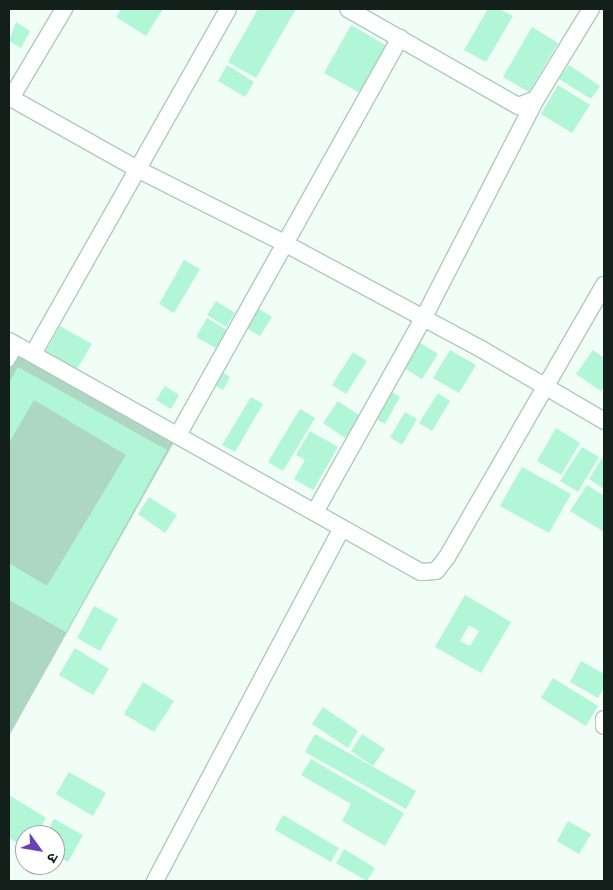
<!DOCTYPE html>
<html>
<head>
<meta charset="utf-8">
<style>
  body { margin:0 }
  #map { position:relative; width:613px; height:890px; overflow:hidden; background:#f1fdf7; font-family:"Zilla Slab","Noto Sans Devanagari",serif }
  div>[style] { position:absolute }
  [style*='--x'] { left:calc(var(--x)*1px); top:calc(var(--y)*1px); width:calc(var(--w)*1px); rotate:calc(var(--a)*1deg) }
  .green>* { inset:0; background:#aed7c3 }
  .building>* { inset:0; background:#b1f6d6 }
  .roads { filter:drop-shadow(1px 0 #acccbd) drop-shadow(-1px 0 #acccbd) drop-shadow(0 1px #acccbd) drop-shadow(0 -1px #acccbd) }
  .service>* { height:9px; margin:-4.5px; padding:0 4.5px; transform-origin:4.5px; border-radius:4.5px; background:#fff }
  .minor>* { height:16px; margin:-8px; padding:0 8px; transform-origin:8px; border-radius:8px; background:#fff }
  span { translate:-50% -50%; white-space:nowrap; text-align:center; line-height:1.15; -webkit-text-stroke:4px #fff; paint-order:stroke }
  .frame { position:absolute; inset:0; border:10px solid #131f1a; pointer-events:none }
  .north { position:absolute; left:15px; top:825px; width:50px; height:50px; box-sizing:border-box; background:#fff; border:1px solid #a1a5a3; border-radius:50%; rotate:122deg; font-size:14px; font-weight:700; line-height:20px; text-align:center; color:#131f1a }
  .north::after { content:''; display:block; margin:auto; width:18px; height:22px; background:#6b3fb6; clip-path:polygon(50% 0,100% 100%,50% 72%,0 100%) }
</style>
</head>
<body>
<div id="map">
  <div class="green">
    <i style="clip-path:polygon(9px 341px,178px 435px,9px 736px)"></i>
  </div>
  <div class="building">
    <i style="clip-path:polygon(121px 9px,163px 9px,146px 36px,116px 17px)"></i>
    <i style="clip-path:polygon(258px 9px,296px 9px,256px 78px,228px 62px)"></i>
    <i style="clip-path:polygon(488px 9px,499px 9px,513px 16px,486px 62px,464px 50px)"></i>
    <i style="clip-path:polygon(16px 22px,30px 31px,21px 48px,9px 41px)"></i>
    <i style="clip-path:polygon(351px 25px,387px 46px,360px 93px,324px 73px)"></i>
    <i style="clip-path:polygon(532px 27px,558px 43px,529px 92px,503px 77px)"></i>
    <i style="clip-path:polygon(227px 65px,254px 82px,245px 97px,218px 81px)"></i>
    <i style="clip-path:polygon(569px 65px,600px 86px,591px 99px,559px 79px)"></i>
    <i style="clip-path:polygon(558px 85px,590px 105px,572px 133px,541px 114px)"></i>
    <i style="clip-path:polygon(184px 260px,200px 269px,174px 313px,159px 304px)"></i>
    <i style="clip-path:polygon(216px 301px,235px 313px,226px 327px,207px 315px)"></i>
    <i style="clip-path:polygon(255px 306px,272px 317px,260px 336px,243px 326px)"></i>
    <i style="clip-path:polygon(207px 318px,227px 330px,216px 348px,196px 337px)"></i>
    <i style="clip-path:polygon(60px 326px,92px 344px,77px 369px,46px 351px)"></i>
    <i style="clip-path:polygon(414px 339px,438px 354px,422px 379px,398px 364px)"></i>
    <i style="clip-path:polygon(450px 350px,476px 365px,459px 393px,433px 378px)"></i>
    <i style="clip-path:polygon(593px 350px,604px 358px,604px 386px,601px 391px,576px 374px)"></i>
    <i style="clip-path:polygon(353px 352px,367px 361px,346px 394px,332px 385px)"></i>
    <i style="clip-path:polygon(18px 367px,167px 450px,66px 632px,9px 600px,9px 563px,47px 586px,126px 455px,34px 400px,9px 443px,9px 383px)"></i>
    <i style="clip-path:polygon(218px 369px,230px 377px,223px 390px,210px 383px)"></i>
    <i style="clip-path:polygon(165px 386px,179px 395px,171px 409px,156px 400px)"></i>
    <i style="clip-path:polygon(387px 389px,400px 397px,385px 424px,371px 416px)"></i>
    <i style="clip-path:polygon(438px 393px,450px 401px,432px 431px,419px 423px)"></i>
    <i style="clip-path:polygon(251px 397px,263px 404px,235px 452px,222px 445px)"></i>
    <i style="clip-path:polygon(338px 401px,360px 416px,345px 438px,323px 423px)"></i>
    <i style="clip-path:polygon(300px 409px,315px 418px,283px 471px,268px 462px)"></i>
    <i style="clip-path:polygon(405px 412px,417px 419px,402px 445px,390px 437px)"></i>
    <i style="clip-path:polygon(556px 428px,580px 443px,561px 475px,537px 461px)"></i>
    <i style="clip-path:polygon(310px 431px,338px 447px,313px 490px,294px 479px,305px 460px,296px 455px)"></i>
    <i style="clip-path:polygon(582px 447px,599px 457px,578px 492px,560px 481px)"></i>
    <i style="clip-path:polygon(604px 455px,604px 489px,589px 479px)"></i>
    <i style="clip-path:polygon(522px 467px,571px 494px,549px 533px,500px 506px)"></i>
    <i style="clip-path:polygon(587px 485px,604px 496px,604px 532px,570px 511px)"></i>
    <i style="clip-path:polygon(149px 497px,177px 515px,165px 533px,138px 514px)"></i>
    <i style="clip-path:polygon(evenodd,465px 595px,511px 622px,481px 673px,435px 647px,465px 595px,469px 625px,479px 631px,470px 646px,460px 641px,469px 625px)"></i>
    <i style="clip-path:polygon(94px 606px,118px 619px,100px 651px,77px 638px)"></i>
    <i style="clip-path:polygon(75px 648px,109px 669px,93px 695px,59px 675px)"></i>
    <i style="clip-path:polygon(581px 661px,604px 674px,604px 688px,598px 698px,570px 682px)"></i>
    <i style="clip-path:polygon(553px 678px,598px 706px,586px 726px,541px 698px)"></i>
    <i style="clip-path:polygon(143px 682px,174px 701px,154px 732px,124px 714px)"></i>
    <i style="clip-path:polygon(323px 707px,358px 731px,348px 748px,312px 724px)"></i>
    <i style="clip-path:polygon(315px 734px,416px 791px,406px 809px,305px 752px)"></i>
    <i style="clip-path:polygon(362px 734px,385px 749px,373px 766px,351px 751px)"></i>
    <i style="clip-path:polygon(311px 759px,404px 813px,385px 846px,342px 821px,351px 804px,301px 775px)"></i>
    <i style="clip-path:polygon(69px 772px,106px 793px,93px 816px,56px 794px)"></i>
    <i style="clip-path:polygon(9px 795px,46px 818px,36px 835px,25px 835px,25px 848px,9px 838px)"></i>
    <i style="clip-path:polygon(283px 815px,339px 848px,331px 862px,275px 830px)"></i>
    <i style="clip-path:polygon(54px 819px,83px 835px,68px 862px,55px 855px,55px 835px,46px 835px)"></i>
    <i style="clip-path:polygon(568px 821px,591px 834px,579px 854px,557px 841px)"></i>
    <i style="clip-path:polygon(344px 849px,375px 868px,367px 881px,336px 863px)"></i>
  </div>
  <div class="roads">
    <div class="service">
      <i style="--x:9;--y:361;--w:17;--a:-59"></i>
    </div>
    <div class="minor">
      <i style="--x:348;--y:9;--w:196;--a:29.7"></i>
      <i style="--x:518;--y:106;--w:19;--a:-21"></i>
      <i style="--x:536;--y:99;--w:105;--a:-58.6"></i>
      <i style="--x:9;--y:97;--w:149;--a:29.3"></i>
      <i style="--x:139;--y:170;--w:165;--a:26.7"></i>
      <i style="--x:286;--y:244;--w:221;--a:28.3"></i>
      <i style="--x:481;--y:349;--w:143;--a:30.3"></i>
      <i style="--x:11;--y:98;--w:104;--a:-59.2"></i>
      <i style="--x:9;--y:341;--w:472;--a:29.3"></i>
      <i style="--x:421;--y:572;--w:15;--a:-4"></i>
      <i style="--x:436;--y:571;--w:18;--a:-52"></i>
      <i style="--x:447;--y:557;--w:314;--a:-60"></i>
      <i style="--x:33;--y:354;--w:396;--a:-60.5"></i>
      <i style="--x:178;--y:435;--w:455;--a:-60.8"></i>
      <i style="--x:315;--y:512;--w:221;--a:-60.8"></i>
      <i style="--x:423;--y:319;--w:247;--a:-62.8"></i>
      <i style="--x:604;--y:719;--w:7;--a:90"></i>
      <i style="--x:155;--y:881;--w:399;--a:-62.1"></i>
    </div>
  </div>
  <div class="frame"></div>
  <div class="north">उ</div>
</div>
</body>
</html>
